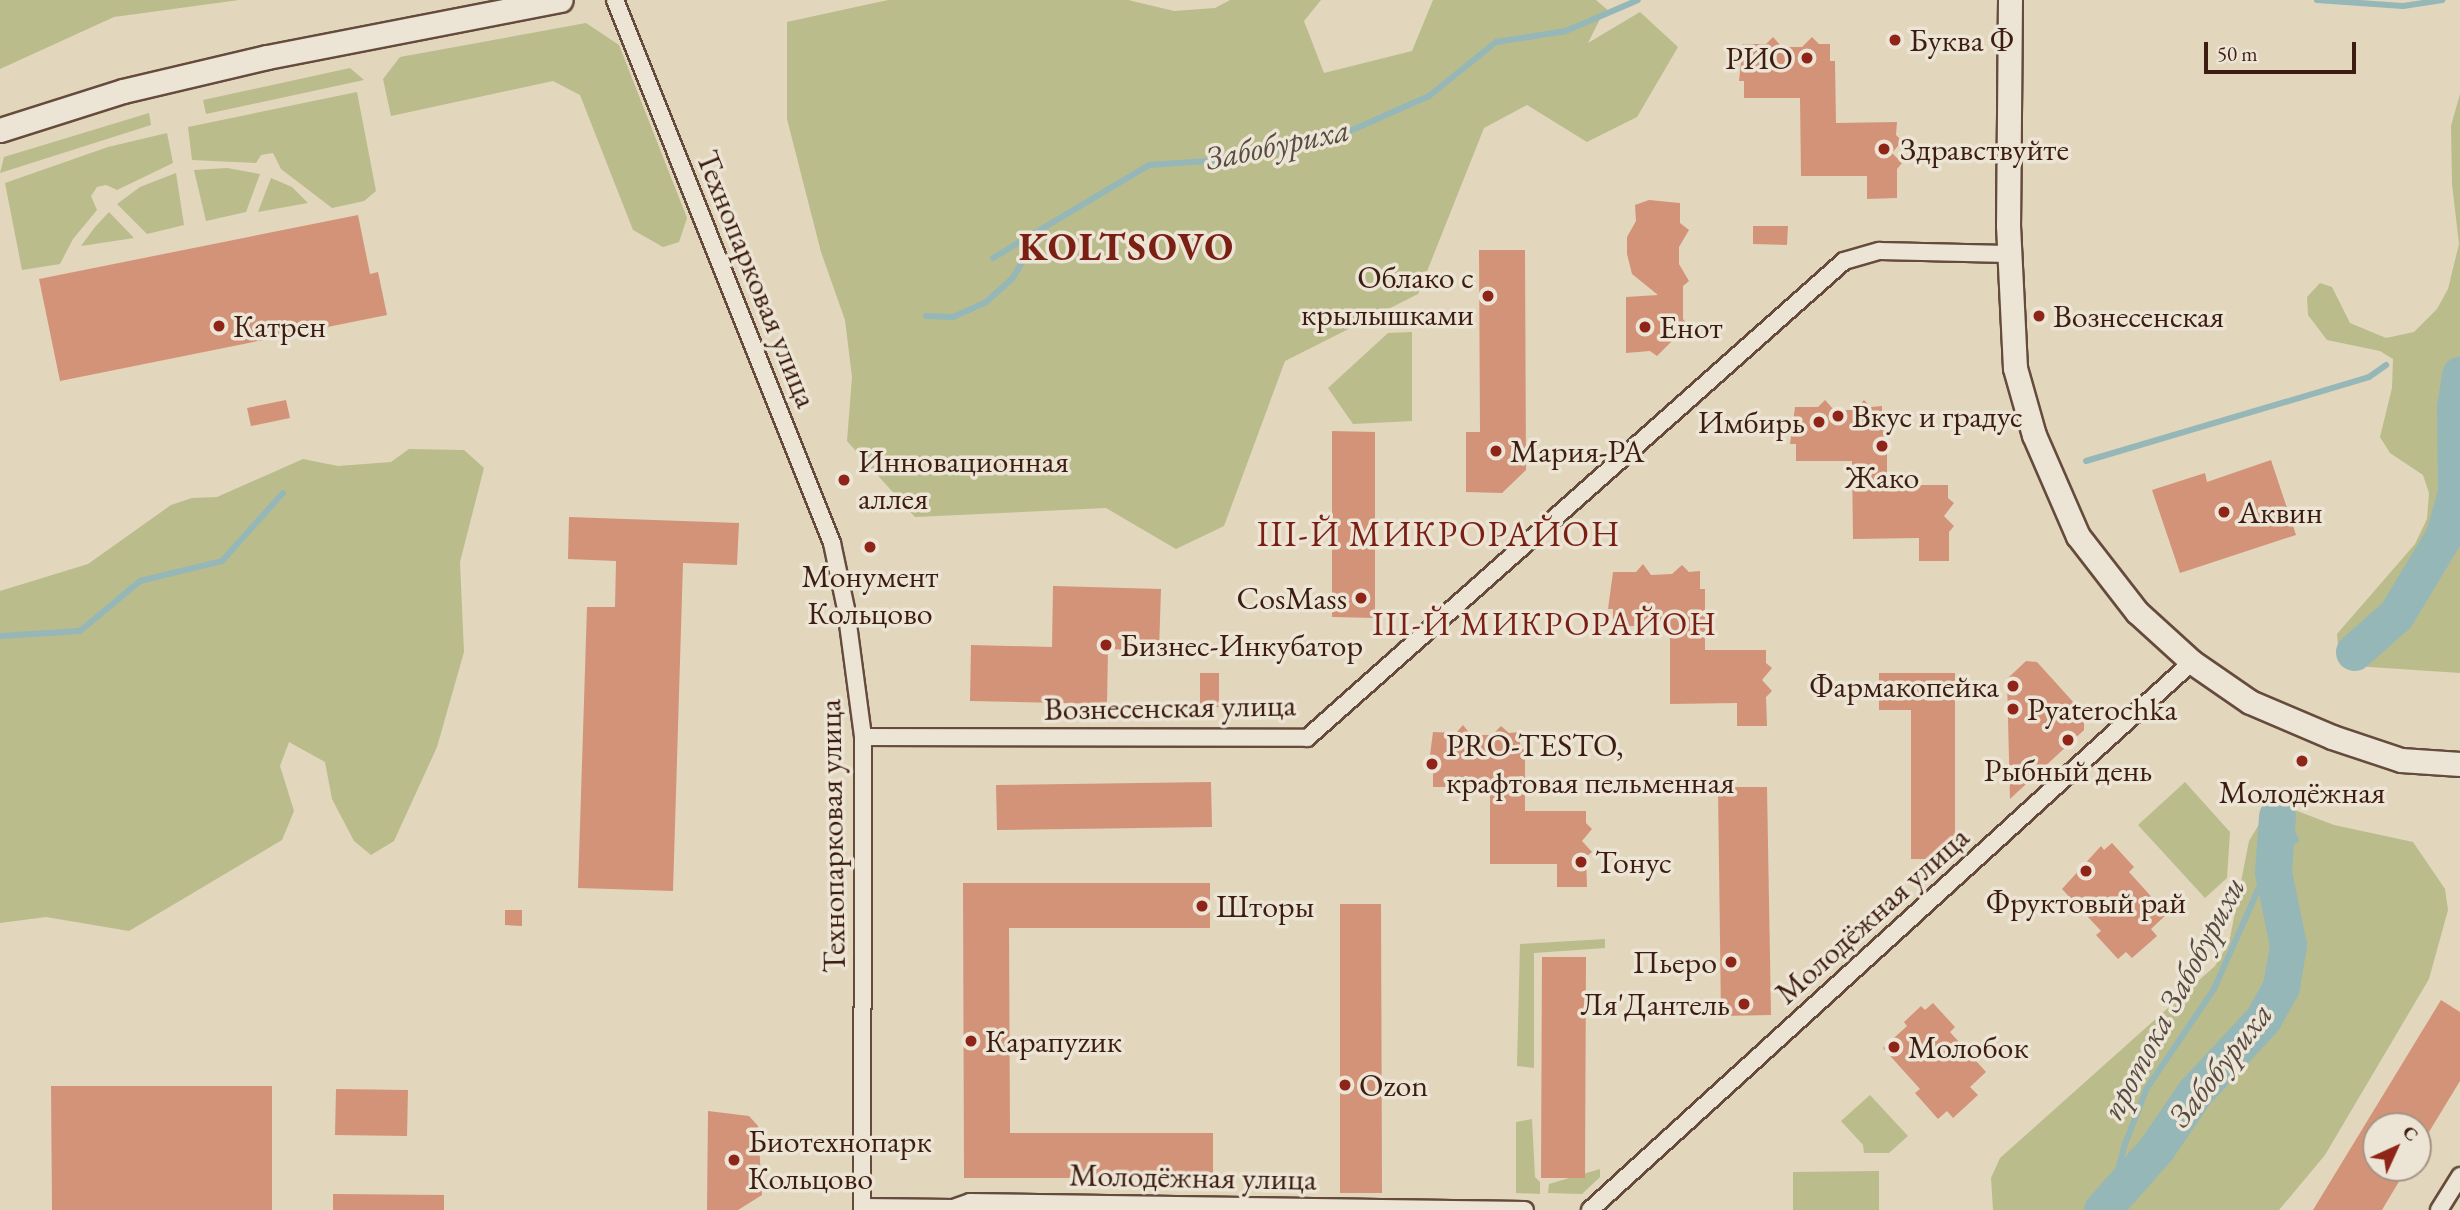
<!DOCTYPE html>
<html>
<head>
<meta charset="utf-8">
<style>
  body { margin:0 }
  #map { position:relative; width:2460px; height:1210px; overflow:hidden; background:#e2d6bd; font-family:"EB Garamond",serif }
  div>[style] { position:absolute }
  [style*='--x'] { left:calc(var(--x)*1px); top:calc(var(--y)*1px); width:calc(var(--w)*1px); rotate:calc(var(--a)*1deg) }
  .green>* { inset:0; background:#babc8c }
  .stream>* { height:6px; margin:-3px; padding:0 3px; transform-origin:3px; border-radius:3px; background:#96b7b8 }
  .river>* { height:37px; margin:-18.5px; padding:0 18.5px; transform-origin:18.5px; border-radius:18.5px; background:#96b7b8 }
  .building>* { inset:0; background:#d39378 }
  .roads { filter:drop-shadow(2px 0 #664b3c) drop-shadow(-2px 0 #664b3c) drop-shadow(0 2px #664b3c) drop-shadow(0 -2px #664b3c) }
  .minor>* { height:16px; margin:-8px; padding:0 8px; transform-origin:8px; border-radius:8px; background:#ece4d4 }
  .secondary>* { height:23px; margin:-11.5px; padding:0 11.5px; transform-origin:11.5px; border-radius:11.5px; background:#ece4d4 }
  .dots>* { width:19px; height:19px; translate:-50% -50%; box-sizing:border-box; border:4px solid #ece4d4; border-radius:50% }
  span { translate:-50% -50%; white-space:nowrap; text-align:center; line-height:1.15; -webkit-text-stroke:7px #ece4d4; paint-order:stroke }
  .poi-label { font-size:32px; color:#3d1d11 }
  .left { translate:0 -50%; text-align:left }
  .right { translate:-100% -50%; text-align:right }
  .street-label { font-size:32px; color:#3d1d11 }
  .water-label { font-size:33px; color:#584b43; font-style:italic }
  .neighbourhood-label { font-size:33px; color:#7a1f14; letter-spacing:2px }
  .quarter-label { font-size:35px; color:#7a1f14; letter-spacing:2px }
  .district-label { font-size:38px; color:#7a1f14; font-weight:700; letter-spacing:2px }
  .north { position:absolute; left:2362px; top:1112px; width:70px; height:70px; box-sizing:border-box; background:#ece4d4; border:2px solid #a69486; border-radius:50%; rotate:45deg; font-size:19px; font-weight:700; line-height:28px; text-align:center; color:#3d1d11 }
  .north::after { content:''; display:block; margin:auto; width:24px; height:32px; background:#8f2418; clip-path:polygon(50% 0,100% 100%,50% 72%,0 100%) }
  .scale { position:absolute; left:2204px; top:42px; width:152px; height:32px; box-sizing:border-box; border:4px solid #3d1d11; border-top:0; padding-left:9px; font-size:21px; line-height:24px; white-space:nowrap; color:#3d1d11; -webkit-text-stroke:5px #ece4d4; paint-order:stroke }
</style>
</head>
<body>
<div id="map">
  <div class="green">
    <i style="clip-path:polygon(0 0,239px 0,114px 17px,0 69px)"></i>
    <i style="clip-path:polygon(888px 0,1128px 0,1174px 11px,1215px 8px,1230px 0,1321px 0,1304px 21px,1324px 73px,1412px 51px,1433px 0,1596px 0,1610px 12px,1601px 17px,1588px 43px,1640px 12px,1678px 47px,1637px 117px,1587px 142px,1527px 105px,1484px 128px,1418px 294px,1285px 361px,1224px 526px,1176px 549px,1106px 508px,915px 517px,847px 441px,852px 377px,845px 320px,821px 252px,787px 119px,787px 22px)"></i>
    <i style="clip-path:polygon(586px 23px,619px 45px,687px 218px,679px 242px,663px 247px,633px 230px,580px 95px,553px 81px,391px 116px,383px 79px,400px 57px)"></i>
    <i style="clip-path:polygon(350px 68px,364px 80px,206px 114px,203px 100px)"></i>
    <i style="clip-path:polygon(357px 92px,376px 191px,364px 201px,332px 208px,281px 169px,273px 153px,261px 155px,256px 163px,192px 160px,188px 127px)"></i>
    <i style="clip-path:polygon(2460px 94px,2460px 673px,2355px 666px,2339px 655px,2337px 634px,2415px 544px,2427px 519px,2429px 493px,2423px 475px,2390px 453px,2380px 437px,2392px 388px,2393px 359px,2380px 351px,2327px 340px,2308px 315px,2307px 297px,2320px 283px,2332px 287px,2350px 323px,2386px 338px,2414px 332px,2437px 309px,2448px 289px,2459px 244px,2452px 184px,2451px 126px)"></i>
    <i style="clip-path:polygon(149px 113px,151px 125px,0 173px,4px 157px)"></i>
    <i style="clip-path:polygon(167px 133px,173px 163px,117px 190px,106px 185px,97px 187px,91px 196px,97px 210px,73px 239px,60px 264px,22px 270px,5px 183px,108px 147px)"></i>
    <i style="clip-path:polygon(227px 168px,260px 174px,246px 212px,206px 221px,194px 170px)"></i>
    <i style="clip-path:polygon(176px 173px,184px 225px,147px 234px,117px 204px,140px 187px)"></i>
    <i style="clip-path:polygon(271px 178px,292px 187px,308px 203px,258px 212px)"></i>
    <i style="clip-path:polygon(109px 212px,134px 238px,81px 246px,95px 227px)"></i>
    <i style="clip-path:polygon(1412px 332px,1412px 421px,1353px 424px,1328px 388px,1388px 333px)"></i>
    <i style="clip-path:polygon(409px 449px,464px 450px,484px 468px,460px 562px,464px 652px,437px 747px,394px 841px,371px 855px,354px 841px,332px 799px,325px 762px,289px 742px,280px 766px,294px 811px,282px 840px,129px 931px,46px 917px,0 923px,0 591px,88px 564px,171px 505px,192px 498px,217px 497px,303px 459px,338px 466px,391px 462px)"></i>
    <i style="clip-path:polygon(2185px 782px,2230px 832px,2227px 878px,2205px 898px,2138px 825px)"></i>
    <i style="clip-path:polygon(2284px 806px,2334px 825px,2413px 842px,2445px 889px,2448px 910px,2429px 979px,2325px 1155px,2279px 1210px,1993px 1210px,1991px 1178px,2000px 1158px,2215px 966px,2229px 943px,2249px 841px,2264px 816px)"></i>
    <i style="clip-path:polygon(1605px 939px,1605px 948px,1534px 953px,1534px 1068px,1517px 1066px,1520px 944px)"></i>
    <i style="clip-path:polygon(1870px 1095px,1908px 1136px,1889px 1153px,1864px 1153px,1863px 1145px,1841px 1121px)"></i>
    <i style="clip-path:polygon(1532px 1119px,1535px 1177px,1540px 1182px,1540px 1194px,1516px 1193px,1516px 1122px)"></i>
    <i style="clip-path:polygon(1600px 1169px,1600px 1177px,1582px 1194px,1548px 1193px,1549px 1184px)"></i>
    <i style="clip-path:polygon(1879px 1171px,1879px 1210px,1793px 1210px,1793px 1172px)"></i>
  </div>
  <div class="stream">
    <i style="--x:2317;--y:0;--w:86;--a:4"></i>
    <i style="--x:2403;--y:6;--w:40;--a:-8.5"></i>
    <i style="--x:993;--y:258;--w:182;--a:-30.8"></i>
    <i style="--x:1149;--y:165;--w:87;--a:-3.9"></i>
    <i style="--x:1236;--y:159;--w:98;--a:-11.8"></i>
    <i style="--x:1332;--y:139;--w:106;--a:-23.9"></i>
    <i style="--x:1429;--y:96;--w:86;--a:-38.9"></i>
    <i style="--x:1496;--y:42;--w:71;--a:-8.9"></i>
    <i style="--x:1566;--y:31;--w:78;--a:-23.3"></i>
    <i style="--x:926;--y:316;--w:27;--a:2"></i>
    <i style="--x:953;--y:317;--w:35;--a:-24"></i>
    <i style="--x:985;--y:303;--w:36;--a:-42"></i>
    <i style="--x:1012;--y:279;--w:54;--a:-58.7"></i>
    <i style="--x:2086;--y:461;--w:295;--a:-16.5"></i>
    <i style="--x:2369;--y:377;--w:21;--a:-35"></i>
    <i style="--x:0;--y:636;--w:80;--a:-3.6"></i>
    <i style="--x:80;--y:631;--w:78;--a:-39.8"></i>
    <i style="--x:140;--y:581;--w:84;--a:-13.7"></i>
    <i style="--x:222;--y:561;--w:91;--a:-48.1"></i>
    <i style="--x:2276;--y:824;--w:13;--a:13"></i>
    <i style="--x:2289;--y:827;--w:15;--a:62"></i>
    <i style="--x:2109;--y:1204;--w:62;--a:-75.1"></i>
    <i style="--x:2125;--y:1144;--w:60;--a:-68.6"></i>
    <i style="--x:2147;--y:1088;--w:120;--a:-55.9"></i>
    <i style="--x:2214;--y:989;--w:145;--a:-66.1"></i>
    <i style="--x:2122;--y:1210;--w:33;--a:-78"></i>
  </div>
  <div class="river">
    <i style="--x:2354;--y:652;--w:56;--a:-41.4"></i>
    <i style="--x:2396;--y:615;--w:93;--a:-59"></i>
    <i style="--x:2444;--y:535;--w:45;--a:-74.4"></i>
    <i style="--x:2456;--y:492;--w:85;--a:-90.7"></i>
    <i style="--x:2455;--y:407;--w:33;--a:-81"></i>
    <i style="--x:2102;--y:1210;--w:81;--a:-48.5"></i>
    <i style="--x:2156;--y:1149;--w:69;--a:-55.6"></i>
    <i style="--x:2195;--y:1092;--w:100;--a:-47"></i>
    <i style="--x:2263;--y:1019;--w:38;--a:-61"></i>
    <i style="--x:2281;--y:986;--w:42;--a:-80.3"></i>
    <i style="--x:2288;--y:945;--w:75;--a:-101.6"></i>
    <i style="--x:2273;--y:872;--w:56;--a:-85.9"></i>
  </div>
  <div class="building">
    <i style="clip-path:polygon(1773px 37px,1782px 47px,1802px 47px,1812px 37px,1819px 44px,1830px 44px,1830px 61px,1835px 61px,1836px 123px,1897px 122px,1896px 135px,1902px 141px,1892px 153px,1902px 163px,1897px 169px,1897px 198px,1867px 199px,1867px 176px,1801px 176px,1800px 98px,1744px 98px,1744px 81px,1739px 81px,1743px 44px,1766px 44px)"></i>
    <i style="clip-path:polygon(1649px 200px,1680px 203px,1680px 223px,1689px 230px,1679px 247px,1679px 264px,1689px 281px,1683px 286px,1683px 319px,1688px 325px,1657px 356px,1650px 351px,1626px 353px,1626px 297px,1658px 295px,1632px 274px,1627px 254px,1627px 237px,1636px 221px,1635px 205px)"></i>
    <i style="clip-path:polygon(358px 215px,370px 274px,378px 272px,387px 315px,60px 381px,39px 279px)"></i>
    <i style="clip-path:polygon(1753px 226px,1788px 226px,1787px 245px,1753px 244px)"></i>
    <i style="clip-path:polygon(1479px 250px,1525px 250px,1526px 470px,1502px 493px,1466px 492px,1466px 432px,1480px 432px)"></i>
    <i style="clip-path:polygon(286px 400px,290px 418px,251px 426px,247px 408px)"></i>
    <i style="clip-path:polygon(1825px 400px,1834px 410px,1854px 410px,1864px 400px,1871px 407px,1882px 406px,1882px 423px,1887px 424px,1887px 485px,1948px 485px,1948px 498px,1954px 503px,1944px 516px,1954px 526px,1949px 532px,1949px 561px,1919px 561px,1919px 538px,1853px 539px,1852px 461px,1796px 461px,1796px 444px,1790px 444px,1795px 407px,1818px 407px)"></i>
    <i style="clip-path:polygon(1332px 431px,1375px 432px,1375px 618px,1332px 617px)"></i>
    <i style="clip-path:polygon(2271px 460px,2296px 535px,2180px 573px,2152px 490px,2205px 473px,2207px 482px)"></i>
    <i style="clip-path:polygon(569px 517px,739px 523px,737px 565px,683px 563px,673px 891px,578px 888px,587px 607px,615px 607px,616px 561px,568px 559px)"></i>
    <i style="clip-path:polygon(1643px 564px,1651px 575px,1672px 574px,1682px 565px,1689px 572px,1700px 571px,1700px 589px,1705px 589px,1705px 650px,1766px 650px,1766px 663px,1772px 668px,1762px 680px,1772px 691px,1766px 697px,1767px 726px,1737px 726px,1737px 703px,1670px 704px,1670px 626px,1613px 626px,1613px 609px,1608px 609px,1613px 572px,1636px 572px)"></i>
    <i style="clip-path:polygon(1053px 586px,1161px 589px,1159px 651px,1108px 649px,1107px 704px,970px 701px,971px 645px,1052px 647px)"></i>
    <i style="clip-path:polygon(2026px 661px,2037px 662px,2084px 714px,2084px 730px,2010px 799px,2007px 679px)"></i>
    <i style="clip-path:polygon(1200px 673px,1219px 673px,1219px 707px,1200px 707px)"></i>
    <i style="clip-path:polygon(1879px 673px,1955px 673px,1955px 859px,1911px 859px,1911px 710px,1879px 710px)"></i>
    <i style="clip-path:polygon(1463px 725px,1471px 735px,1492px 735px,1501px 726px,1509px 733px,1520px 732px,1520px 749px,1525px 749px,1525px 811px,1586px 811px,1586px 823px,1592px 829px,1582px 841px,1592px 852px,1586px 857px,1587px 887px,1557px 887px,1557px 864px,1490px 864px,1490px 787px,1433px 787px,1433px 770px,1428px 770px,1433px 732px,1456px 733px)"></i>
    <i style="clip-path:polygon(1211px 782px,1212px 827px,997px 830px,996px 785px)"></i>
    <i style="clip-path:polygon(1718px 787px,1767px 787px,1771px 1015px,1721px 1016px)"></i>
    <i style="clip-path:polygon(2112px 843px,2134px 867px,2129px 872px,2167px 914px,2151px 929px,2157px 936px,2132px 958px,2126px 952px,2118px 959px,2096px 935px,2101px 931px,2062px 889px,2101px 846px,2104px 850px)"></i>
    <i style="clip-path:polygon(963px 883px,1210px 883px,1210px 928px,1009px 928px,1010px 1133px,1213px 1133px,1213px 1178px,964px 1178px)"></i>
    <i style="clip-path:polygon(1340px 904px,1381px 904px,1382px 1193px,1340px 1193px)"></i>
    <i style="clip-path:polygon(505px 910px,522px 910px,522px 926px,505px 925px)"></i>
    <i style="clip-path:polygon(1542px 957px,1586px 957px,1585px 1178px,1541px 1178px)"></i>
    <i style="clip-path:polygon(2441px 1000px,2460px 1012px,2460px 1081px,2418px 1150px,2418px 1126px,2376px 1126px,2376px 1168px,2407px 1168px,2382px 1210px,2313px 1210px)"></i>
    <i style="clip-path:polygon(1933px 1003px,1955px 1027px,1950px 1032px,1986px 1072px,1970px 1087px,1978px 1095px,1953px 1118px,1947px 1111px,1938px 1119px,1915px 1093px,1920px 1089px,1883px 1048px,1907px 1026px,1904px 1022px,1921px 1006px,1925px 1010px)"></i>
    <i style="clip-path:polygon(51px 1086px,272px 1086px,272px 1210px,52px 1210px)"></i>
    <i style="clip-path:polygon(336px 1089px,408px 1090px,407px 1136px,335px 1135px)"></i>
    <i style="clip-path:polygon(708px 1111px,749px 1116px,758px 1126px,762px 1195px,738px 1210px,707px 1210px)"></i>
    <i style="clip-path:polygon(333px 1194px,444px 1195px,444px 1210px,333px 1210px)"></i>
  </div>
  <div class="roads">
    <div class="minor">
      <i style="--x:615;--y:0;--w:585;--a:68.22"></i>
      <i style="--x:832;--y:543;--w:67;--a:78"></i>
      <i style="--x:846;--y:609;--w:129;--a:82.4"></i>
      <i style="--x:863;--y:737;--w:473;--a:90.1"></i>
      <i style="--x:863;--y:737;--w:444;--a:0.1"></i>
      <i style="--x:1307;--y:738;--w:718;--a:-41.61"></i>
      <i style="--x:1844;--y:261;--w:37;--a:-16"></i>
      <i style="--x:1880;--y:251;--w:128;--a:1.3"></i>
      <i style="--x:862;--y:1207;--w:91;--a:0.6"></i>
      <i style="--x:953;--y:1208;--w:18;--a:-19"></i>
      <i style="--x:970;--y:1202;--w:555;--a:0.83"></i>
      <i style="--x:1590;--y:1210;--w:814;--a:-42.31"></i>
      <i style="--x:2439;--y:1210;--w:40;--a:-58"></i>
    </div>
    <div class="secondary">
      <i style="--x:2010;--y:0;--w:225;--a:90.5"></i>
      <i style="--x:2008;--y:225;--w:143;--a:87.2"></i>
      <i style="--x:2015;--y:368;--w:70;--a:74.2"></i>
      <i style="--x:2034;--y:435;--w:110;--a:66.5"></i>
      <i style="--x:2078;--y:536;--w:96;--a:52.2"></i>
      <i style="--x:2137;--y:612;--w:74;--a:42.3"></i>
      <i style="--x:2192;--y:662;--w:70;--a:34.6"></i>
      <i style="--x:2250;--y:702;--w:89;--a:23.1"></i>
      <i style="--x:2332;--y:737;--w:73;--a:18.4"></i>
      <i style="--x:2401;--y:760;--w:59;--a:3.9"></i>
      <i style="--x:0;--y:130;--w:129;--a:-17.6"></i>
      <i style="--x:123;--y:91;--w:148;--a:-13.3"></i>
      <i style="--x:267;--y:57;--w:299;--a:-11"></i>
    </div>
  </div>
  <div class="dots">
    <i style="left:1895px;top:40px;background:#8f2418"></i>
    <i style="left:1807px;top:58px;background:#8f2418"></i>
    <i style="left:1884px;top:149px;background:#8f2418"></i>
    <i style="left:1488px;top:296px;background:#8f2418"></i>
    <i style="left:2039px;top:316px;background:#8f2418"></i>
    <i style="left:219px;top:326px;background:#8f2418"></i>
    <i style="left:1645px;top:327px;background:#8f2418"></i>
    <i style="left:1838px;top:416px;background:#8f2418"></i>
    <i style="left:1819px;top:422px;background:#8f2418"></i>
    <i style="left:1882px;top:446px;background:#8f2418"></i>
    <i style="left:1496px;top:451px;background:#8f2418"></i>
    <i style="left:844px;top:480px;background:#8f2418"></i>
    <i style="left:2224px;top:512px;background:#8f2418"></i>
    <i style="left:870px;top:547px;background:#8f2418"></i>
    <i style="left:1361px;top:598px;background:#8f2418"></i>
    <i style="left:1106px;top:645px;background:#8f2418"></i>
    <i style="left:2013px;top:686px;background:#8f2418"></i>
    <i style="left:2013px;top:709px;background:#8f2418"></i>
    <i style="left:2068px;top:740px;background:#8f2418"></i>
    <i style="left:2302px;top:761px;background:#8f2418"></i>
    <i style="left:1432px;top:764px;background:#8f2418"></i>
    <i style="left:1581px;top:862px;background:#8f2418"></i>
    <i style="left:2086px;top:871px;background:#8f2418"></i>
    <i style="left:1202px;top:906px;background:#8f2418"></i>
    <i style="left:1731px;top:962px;background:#8f2418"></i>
    <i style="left:1744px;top:1004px;background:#8f2418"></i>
    <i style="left:971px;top:1041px;background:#8f2418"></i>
    <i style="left:1894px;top:1047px;background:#8f2418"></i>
    <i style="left:1345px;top:1085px;background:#8f2418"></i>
    <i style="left:734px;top:1160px;background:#8f2418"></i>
  </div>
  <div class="poi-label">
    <span class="left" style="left:1909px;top:40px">Буква Ф</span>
    <span class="right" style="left:1793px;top:58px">РИО</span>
    <span class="left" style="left:1900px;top:149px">Здравствуйте</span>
    <span class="right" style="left:1474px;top:296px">Облако с<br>крылышками</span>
    <span class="left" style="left:2053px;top:316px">Вознесенская</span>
    <span class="left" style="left:233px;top:326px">Катрен</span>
    <span class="left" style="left:1659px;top:327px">Енот</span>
    <span class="left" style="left:1852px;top:416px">Вкус и градус</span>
    <span class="right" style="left:1805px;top:422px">Имбирь</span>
    <span class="left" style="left:1510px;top:451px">Мария-РА</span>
    <span class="left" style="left:858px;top:480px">Инновационная<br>аллея</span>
    <span style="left:1882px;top:477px">Жако</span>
    <span class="left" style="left:2238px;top:512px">Аквин</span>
    <span style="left:870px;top:595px">Монумент<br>Кольцово</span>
    <span class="right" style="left:1347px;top:598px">CosMass</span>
    <span class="left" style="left:1120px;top:645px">Бизнес-Инкубатор</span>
    <span class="right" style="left:1999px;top:686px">Фармакопейка</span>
    <span class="left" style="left:2027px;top:709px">Pyaterochka</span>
    <span class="left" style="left:1446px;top:764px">PRO-TESTO,<br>крафтовая пельменная</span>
    <span style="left:2068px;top:770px">Рыбный день</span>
    <span style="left:2302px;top:792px">Молодёжная</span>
    <span class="left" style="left:1595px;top:862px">Тонус</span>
    <span style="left:2086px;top:902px">Фруктовый рай</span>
    <span class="left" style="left:1216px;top:906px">Шторы</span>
    <span class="right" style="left:1717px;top:962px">Пьеро</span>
    <span class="right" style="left:1730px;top:1004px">Ля'Дантель</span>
    <span class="left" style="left:985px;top:1041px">Карапуzик</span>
    <span class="left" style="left:1908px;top:1047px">Молобок</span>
    <span class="left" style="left:1359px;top:1085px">Ozon</span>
    <span class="left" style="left:748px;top:1160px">Биотехнопарк<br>Кольцово</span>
  </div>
  <div class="street-label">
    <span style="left:757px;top:279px;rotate:68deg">Технопарковая улица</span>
    <span style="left:1170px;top:707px;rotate:-1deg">Вознесенская улица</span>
    <span style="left:832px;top:836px;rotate:-91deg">Технопарковая улица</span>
    <span style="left:1872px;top:915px;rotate:-42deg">Молодёжная улица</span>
    <span style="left:1193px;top:1177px;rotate:1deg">Молодёжная улица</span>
  </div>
  <div class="water-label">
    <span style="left:1277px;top:144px;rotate:-12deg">Забобуриха</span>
    <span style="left:2173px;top:998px;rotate:-62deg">протока Забобурихи</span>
    <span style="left:2220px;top:1065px;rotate:-52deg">Забобуриха</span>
  </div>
  <div class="neighbourhood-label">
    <span style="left:1545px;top:624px">III-Й МИКРОРАЙОН</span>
  </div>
  <div class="quarter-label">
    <span style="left:1439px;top:534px">III-Й МИКРОРАЙОН</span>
  </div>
  <div class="district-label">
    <span style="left:1127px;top:247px">KOLTSOVO</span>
  </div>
  <div class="north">С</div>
  <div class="scale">50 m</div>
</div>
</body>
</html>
